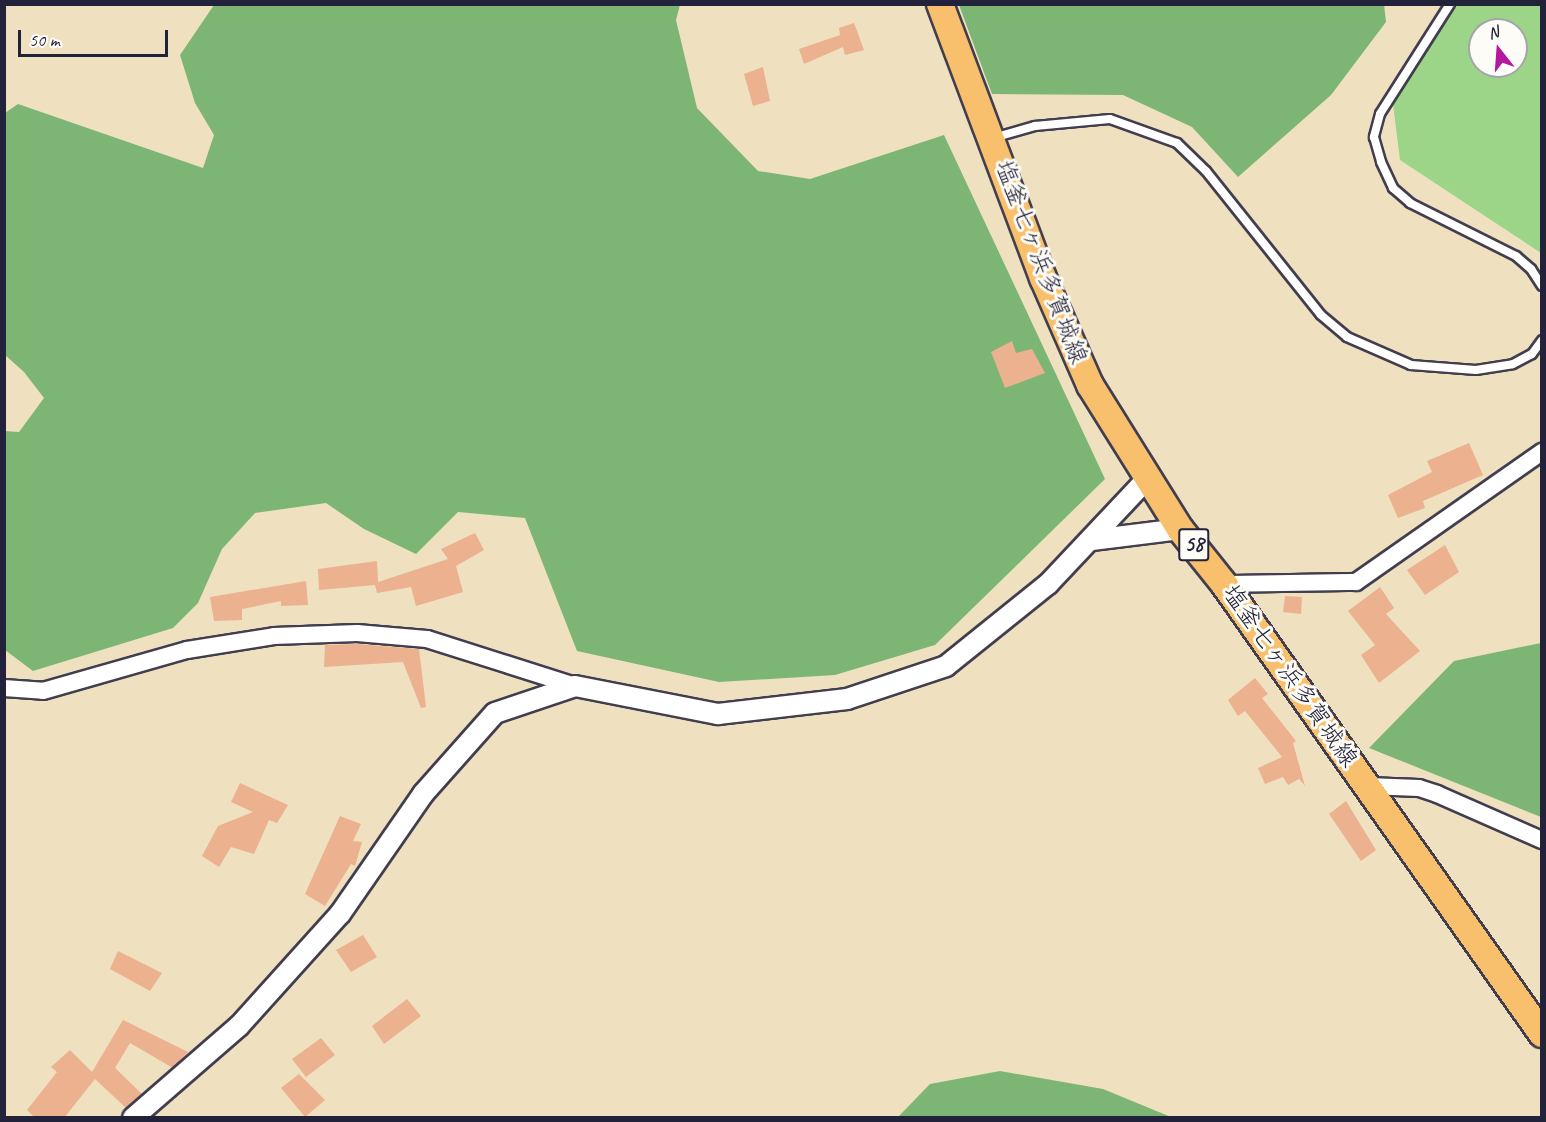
<!DOCTYPE html>
<html>
<head>
<meta charset="utf-8">
<style>
  body { margin:0 }
  #map { position:relative; width:1546px; height:1122px; overflow:hidden; background:#efe0c0; font-family:Caveat,"Klee One",sans-serif }
  div>[style] { position:absolute }
  [style*='--x'] { left:calc(var(--x)*1px); top:calc(var(--y)*1px); width:calc(var(--w)*1px); rotate:calc(var(--a)*1deg) }
  .green>* { inset:0; background:#9cd588 }
  .forest>* { inset:0; background:#7db674 }
  .building>* { inset:0; background:#ecb18f }
  .roads { filter:drop-shadow(2px 0 #413e4f) drop-shadow(-2px 0 #413e4f) drop-shadow(0 2px #413e4f) drop-shadow(0 -2px #413e4f) }
  .service>* { height:8px; margin:-4px; padding:0 4px; transform-origin:4px; border-radius:4px; background:#fff }
  .minor>* { height:16px; margin:-8px; padding:0 8px; transform-origin:8px; border-radius:8px; background:#fff }
  .tertiary>* { height:20px; margin:-10px; padding:0 10px; transform-origin:10px; border-radius:10px; background:#fff }
  .primary>* { height:26px; margin:-13px; padding:0 13px; transform-origin:13px; border-radius:13px; background:#f8bf6c }
  span { translate:-50% -50%; white-space:nowrap; text-align:center; line-height:1.15; -webkit-text-stroke:6px #fdfcf7; paint-order:stroke }
  .shield-label span { padding:2px 4px; background:#fdfcf7; border:2px solid; border-radius:4px; -webkit-text-stroke-width:0 }
  .shield-label { font-size:22px; color:#22223b; font-weight:700 }
  .street-label { font-size:24px; color:#22223b }
  .frame { position:absolute; inset:0; border:6px solid #22223b; pointer-events:none }
  .north { position:absolute; left:1468px; top:18px; width:60px; height:60px; box-sizing:border-box; background:#fdfcf7; border:2px solid #a5a5ac; border-radius:50%; rotate:343deg; font-size:16px; font-weight:700; line-height:24px; text-align:center; color:#22223b }
  .north::after { content:''; display:block; margin:auto; width:21px; height:27px; background:#b5179e; clip-path:polygon(50% 0,100% 100%,50% 72%,0 100%) }
  .scale { position:absolute; left:18px; top:30px; width:150px; height:27px; box-sizing:border-box; border:3px solid #22223b; border-top:0; padding-left:8px; font-size:18px; line-height:21px; white-space:nowrap; color:#22223b; -webkit-text-stroke:4px #fdfcf7; paint-order:stroke }
</style>
</head>
<body>
<div id="map">
  <div class="green">
    <i style="clip-path:polygon(evenodd,1457px 5px,1541px 5px,1541px 253px,1400px 160px,1393px 104px,1457px 5px,1480px 30px,1516px 30px,1516px 66px,1480px 66px,1480px 30px)"></i>
  </div>
  <div class="forest">
    <i style="clip-path:polygon(1384px 4px,1386px 22px,1331px 95px,1238px 177px,1192px 127px,1123px 95px,992px 94px,959px 5px)"></i>
    <i style="clip-path:polygon(214px 5px,680px 5px,676px 20px,697px 108px,758px 171px,810px 179px,944px 135px,1105px 479px,935px 645px,835px 675px,719px 682px,577px 651px,525px 518px,458px 512px,416px 554px,364px 529px,326px 503px,255px 513px,222px 549px,198px 603px,173px 628px,33px 671px,5px 650px,4px 431px,19px 432px,44px 398px,24px 372px,5px 355px,5px 113px,18px 104px,203px 168px,214px 135px,195px 103px,180px 55px)"></i>
    <i style="clip-path:polygon(1541px 643px,1541px 817px,1369px 748px,1454px 661px)"></i>
    <i style="clip-path:polygon(1000px 1071px,1103px 1089px,1171px 1117px,898px 1117px,930px 1084px)"></i>
  </div>
  <div class="building">
    <i style="clip-path:polygon(854px 23px,864px 50px,845px 55px,843px 47px,804px 64px,799px 49px,840px 35px,839px 28px)"></i>
    <i style="clip-path:polygon(763px 67px,770px 101px,753px 106px,744px 74px)"></i>
    <i style="clip-path:polygon(1012px 341px,1016px 353px,1032px 349px,1045px 373px,1005px 388px,991px 352px)"></i>
    <i style="clip-path:polygon(1469px 443px,1483px 475px,1423px 501px,1425px 508px,1398px 518px,1388px 495px,1432px 472px,1427px 461px)"></i>
    <i style="clip-path:polygon(475px 533px,484px 550px,456px 566px,463px 592px,416px 606px,411px 587px,377px 593px,375px 585px,319px 590px,318px 569px,377px 561px,378px 582px,448px 559px,441px 549px)"></i>
    <i style="clip-path:polygon(1445px 545px,1459px 572px,1425px 595px,1407px 570px)"></i>
    <i style="clip-path:polygon(306px 581px,308px 605px,281px 606px,281px 601px,242px 609px,242px 620px,214px 621px,210px 597px)"></i>
    <i style="clip-path:polygon(1380px 587px,1394px 608px,1386px 614px,1420px 651px,1379px 683px,1361px 655px,1375px 645px,1348px 611px)"></i>
    <i style="clip-path:polygon(1285px 596px,1302px 597px,1301px 614px,1283px 612px)"></i>
    <i style="clip-path:polygon(357px 644px,419px 649px,426px 707px,421px 708px,403px 662px,324px 667px,325px 645px)"></i>
    <i style="clip-path:polygon(1255px 678px,1268px 694px,1262px 698px,1296px 741px,1293px 743px,1305px 786px,1299px 779px,1288px 785px,1283px 777px,1265px 784px,1258px 768px,1282px 757px,1245px 711px,1238px 716px,1228px 700px)"></i>
    <i style="clip-path:polygon(240px 783px,288px 805px,277px 823px,269px 820px,254px 854px,231px 847px,219px 867px,202px 856px,218px 826px,253px 812px,231px 802px)"></i>
    <i style="clip-path:polygon(1346px 801px,1376px 850px,1361px 861px,1329px 814px)"></i>
    <i style="clip-path:polygon(340px 816px,361px 824px,353px 841px,362px 842px,355px 866px,351px 864px,325px 906px,305px 894px)"></i>
    <i style="clip-path:polygon(363px 935px,377px 957px,351px 972px,336px 950px)"></i>
    <i style="clip-path:polygon(118px 951px,162px 973px,150px 991px,110px 969px)"></i>
    <i style="clip-path:polygon(407px 999px,421px 1016px,384px 1044px,372px 1026px)"></i>
    <i style="clip-path:polygon(123px 1020px,188px 1052px,173px 1068px,130px 1043px,115px 1068px,142px 1094px,126px 1108px,95px 1079px,64px 1118px,35px 1118px,27px 1110px,57px 1072px,51px 1067px,70px 1050px,92px 1072px)"></i>
    <i style="clip-path:polygon(321px 1038px,335px 1055px,306px 1077px,292px 1059px)"></i>
    <i style="clip-path:polygon(299px 1074px,325px 1100px,305px 1117px,281px 1088px)"></i>
  </div>
  <div class="roads">
    <div class="service">
      <i style="--x:1450;--y:4;--w:130;--a:122.5"></i>
      <i style="--x:1380;--y:114;--w:24;--a:105"></i>
      <i style="--x:1374;--y:137;--w:26;--a:74"></i>
      <i style="--x:1381;--y:162;--w:29;--a:65"></i>
      <i style="--x:1393;--y:188;--w:23;--a:41"></i>
      <i style="--x:1410;--y:203;--w:119;--a:26.6"></i>
      <i style="--x:1516;--y:256;--w:20;--a:41"></i>
      <i style="--x:1531;--y:269;--w:20;--a:57"></i>
      <i style="--x:993;--y:138;--w:44;--a:-15.9"></i>
      <i style="--x:1035;--y:126;--w:75;--a:-5.3"></i>
      <i style="--x:1110;--y:119;--w:71;--a:19.7"></i>
      <i style="--x:1177;--y:143;--w:40;--a:44"></i>
      <i style="--x:1206;--y:171;--w:184;--a:51.4"></i>
      <i style="--x:1321;--y:315;--w:34;--a:40"></i>
      <i style="--x:1347;--y:337;--w:70;--a:23.6"></i>
      <i style="--x:1411;--y:365;--w:65;--a:4.4"></i>
      <i style="--x:1476;--y:370;--w:37;--a:-9"></i>
      <i style="--x:1513;--y:364;--w:21;--a:-28"></i>
      <i style="--x:1532;--y:354;--w:17;--a:-54"></i>
    </div>
    <div class="minor">
      <i style="--x:1224;--y:584;--w:132;--a:-0.9"></i>
      <i style="--x:1356;--y:582;--w:227;--a:-35"></i>
      <i style="--x:4;--y:688;--w:39;--a:4"></i>
      <i style="--x:43;--y:691;--w:150;--a:-15.9"></i>
      <i style="--x:187;--y:650;--w:88;--a:-9.1"></i>
      <i style="--x:274;--y:636;--w:83;--a:-2.1"></i>
      <i style="--x:357;--y:633;--w:70;--a:4.9"></i>
      <i style="--x:427;--y:639;--w:155;--a:17.6"></i>
      <i style="--x:1368;--y:786;--w:51;--a:2.2"></i>
      <i style="--x:1419;--y:788;--w:19;--a:18"></i>
      <i style="--x:1437;--y:794;--w:115;--a:23.7"></i>
    </div>
    <div class="tertiary">
      <i style="--x:1092;--y:540;--w:89;--a:-7.1"></i>
      <i style="--x:133;--y:1118;--w:140;--a:-41"></i>
      <i style="--x:239;--y:1026;--w:151;--a:-48"></i>
      <i style="--x:340;--y:914;--w:146;--a:-55.3"></i>
      <i style="--x:423;--y:794;--w:108;--a:-48.4"></i>
      <i style="--x:495;--y:713;--w:84;--a:-18.6"></i>
      <i style="--x:575;--y:686;--w:146;--a:11.1"></i>
      <i style="--x:718;--y:714;--w:130;--a:-6.6"></i>
      <i style="--x:847;--y:699;--w:104;--a:-18.4"></i>
      <i style="--x:946;--y:666;--w:131;--a:-38.8"></i>
      <i style="--x:1048;--y:584;--w:144;--a:-46.7"></i>
    </div>
    <div class="primary">
      <i style="--x:940;--y:4;--w:293;--a:69.4"></i>
      <i style="--x:1043;--y:278;--w:117;--a:66.3"></i>
      <i style="--x:1090;--y:385;--w:170;--a:58"></i>
      <i style="--x:1180;--y:529;--w:70;--a:51.3"></i>
      <i style="--x:1224;--y:584;--w:551;--a:54.75"></i>
    </div>
  </div>
  <div class="shield-label">
    <span style="left:1194px;top:545px">58</span>
  </div>
  <div class="street-label">
    <span style="left:1041px;top:262px;rotate:69deg">塩釜七ヶ浜多賀城線</span>
    <span style="left:1290px;top:676px;rotate:55deg">塩釜七ヶ浜多賀城線</span>
  </div>
  <div class="frame"></div>
  <div class="north">N</div>
  <div class="scale">50 m</div>
</div>
</body>
</html>
